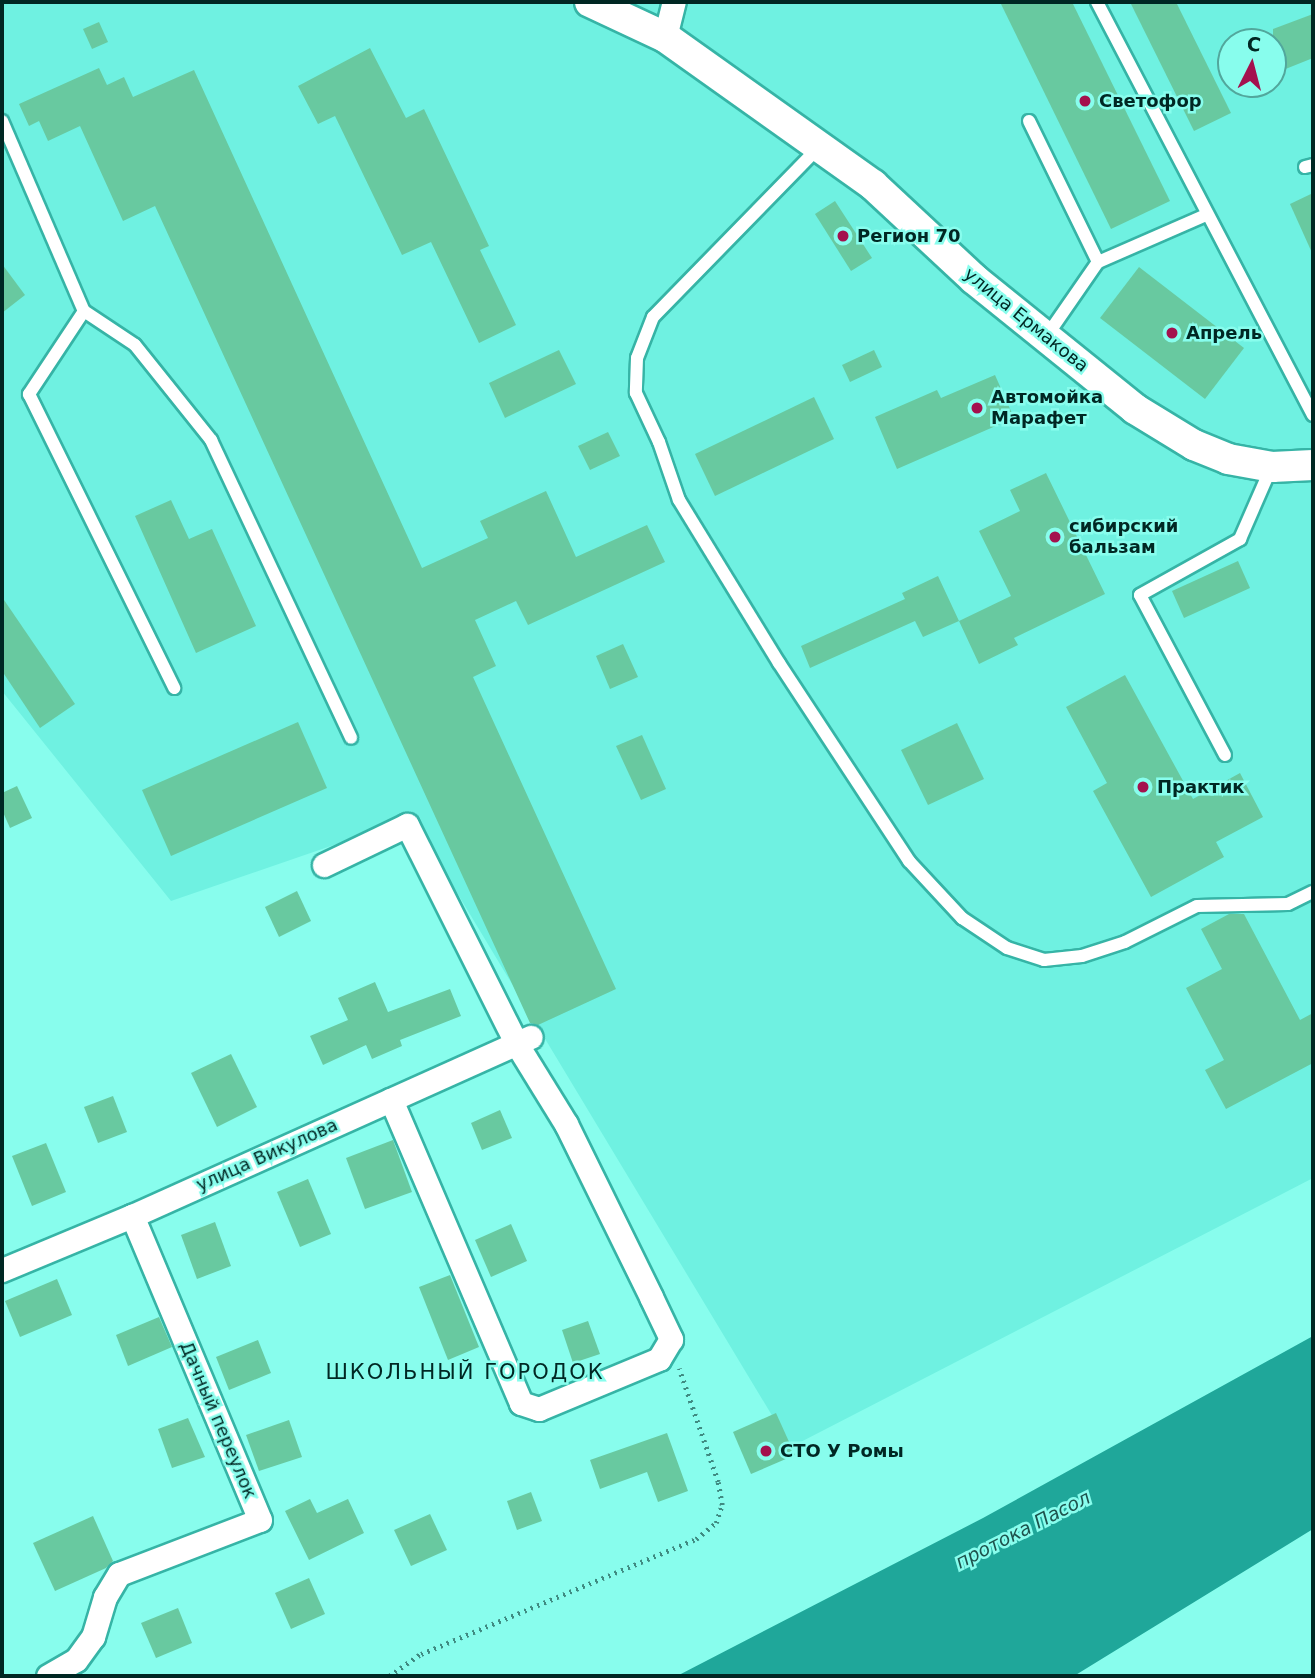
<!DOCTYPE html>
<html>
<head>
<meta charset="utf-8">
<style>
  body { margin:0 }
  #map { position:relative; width:1315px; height:1678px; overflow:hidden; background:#88fded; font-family:"DejaVu Sans",sans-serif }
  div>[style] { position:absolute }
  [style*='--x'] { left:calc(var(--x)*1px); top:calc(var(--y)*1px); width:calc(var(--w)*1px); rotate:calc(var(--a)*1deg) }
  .built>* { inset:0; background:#6ff1e1 }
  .water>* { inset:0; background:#1fa79a }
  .building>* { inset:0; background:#68c9a0 }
  .path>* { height:4.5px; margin-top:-2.25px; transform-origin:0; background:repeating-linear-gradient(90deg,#3f8a81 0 2px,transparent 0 7px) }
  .roads { filter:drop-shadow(2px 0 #36b4a6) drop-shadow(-2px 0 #36b4a6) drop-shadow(0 2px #36b4a6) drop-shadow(0 -2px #36b4a6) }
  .service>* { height:12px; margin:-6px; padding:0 6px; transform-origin:6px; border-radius:6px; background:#fff }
  .minor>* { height:23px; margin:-11.5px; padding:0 11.5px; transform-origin:11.5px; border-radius:11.5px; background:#fff }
  .tertiary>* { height:30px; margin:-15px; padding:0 15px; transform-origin:15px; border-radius:15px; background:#fff }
  .dots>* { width:19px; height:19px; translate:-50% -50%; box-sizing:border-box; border:4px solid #88fded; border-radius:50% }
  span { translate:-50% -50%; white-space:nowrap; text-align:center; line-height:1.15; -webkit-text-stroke:5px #88fded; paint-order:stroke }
  .poi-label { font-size:18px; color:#002723; font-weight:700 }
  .left { translate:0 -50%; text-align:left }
  .street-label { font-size:18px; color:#002723 }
  .water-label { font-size:19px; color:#1e524c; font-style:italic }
  .quarter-label { font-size:21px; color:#002723; letter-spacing:2px }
  .frame { position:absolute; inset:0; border:4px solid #002723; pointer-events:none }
  .north { position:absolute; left:1217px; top:28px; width:70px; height:70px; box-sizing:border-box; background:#88fded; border:2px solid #52a79c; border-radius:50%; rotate:6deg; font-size:19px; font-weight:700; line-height:28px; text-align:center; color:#002723 }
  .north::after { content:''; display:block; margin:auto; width:24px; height:32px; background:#a4114e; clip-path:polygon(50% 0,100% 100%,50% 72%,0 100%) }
</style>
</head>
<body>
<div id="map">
  <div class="built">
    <i style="clip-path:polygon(evenodd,2px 2px,1313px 2px,1313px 1178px,791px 1447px,412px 818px,171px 901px,2px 691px,2px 2px,1231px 42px,1273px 42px,1273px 84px,1231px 84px,1231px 42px)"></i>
  </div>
  <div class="water">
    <i style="clip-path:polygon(1313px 1336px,1313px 1529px,1074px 1676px,677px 1676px,983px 1518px)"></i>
  </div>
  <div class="building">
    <i style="clip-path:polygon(1000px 2px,1072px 2px,1170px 201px,1111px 229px)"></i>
    <i style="clip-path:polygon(1130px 2px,1176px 2px,1231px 113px,1194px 131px)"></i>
    <i style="clip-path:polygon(1313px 14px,1313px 58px,1273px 74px,1273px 29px)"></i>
    <i style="clip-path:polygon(99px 22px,108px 42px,92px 49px,83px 29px)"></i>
    <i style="clip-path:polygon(370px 48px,406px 118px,424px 109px,489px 246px,480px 250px,516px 325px,479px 343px,431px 242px,402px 255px,335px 116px,318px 124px,298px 86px)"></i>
    <i style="clip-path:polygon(99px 68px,107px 85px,124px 77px,133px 97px,194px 70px,422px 568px,488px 538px,480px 521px,546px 491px,576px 557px,647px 525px,665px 562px,528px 625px,516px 601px,475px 620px,496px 666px,473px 677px,616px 989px,538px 1025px,530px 1023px,155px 206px,123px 221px,80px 126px,48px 141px,39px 121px,29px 126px,19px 104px)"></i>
    <i style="clip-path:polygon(1313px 193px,1313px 255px,1290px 204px)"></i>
    <i style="clip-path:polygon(835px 201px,872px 258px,851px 271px,815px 214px)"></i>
    <i style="clip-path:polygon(2px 264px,25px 295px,2px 313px)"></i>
    <i style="clip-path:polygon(1139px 267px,1244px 348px,1205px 399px,1100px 318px)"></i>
    <i style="clip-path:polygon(559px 350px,576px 384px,505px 418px,489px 383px)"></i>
    <i style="clip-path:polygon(874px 350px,882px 367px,850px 382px,842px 365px)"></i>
    <i style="clip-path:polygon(995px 375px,1014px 418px,897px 469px,875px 417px,937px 390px,941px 398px)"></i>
    <i style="clip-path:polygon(814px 397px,834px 439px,715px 496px,695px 454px)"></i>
    <i style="clip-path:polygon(608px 432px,620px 456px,590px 470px,578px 446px)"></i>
    <i style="clip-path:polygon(1046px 473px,1105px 594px,1014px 638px,1018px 645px,979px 664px,959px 621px,1011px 596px,979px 531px,1020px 511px,1010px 490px)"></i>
    <i style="clip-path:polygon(171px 500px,189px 539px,212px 529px,256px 626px,196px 653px,135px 516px)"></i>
    <i style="clip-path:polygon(1238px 561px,1250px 588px,1184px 618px,1172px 591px)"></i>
    <i style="clip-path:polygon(938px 576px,959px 621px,923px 637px,915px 621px,810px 668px,801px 646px,905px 599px,902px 593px)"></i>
    <i style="clip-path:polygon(2px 597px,75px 704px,40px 728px,2px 671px)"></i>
    <i style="clip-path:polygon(623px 644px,638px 677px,610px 689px,596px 656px)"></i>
    <i style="clip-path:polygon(1125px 675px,1193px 799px,1240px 773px,1263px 817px,1216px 842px,1224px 857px,1151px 897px,1093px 791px,1107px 783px,1066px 707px)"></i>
    <i style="clip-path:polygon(298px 722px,327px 788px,171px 856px,142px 790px)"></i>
    <i style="clip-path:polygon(957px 723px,984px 779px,928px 805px,901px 750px)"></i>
    <i style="clip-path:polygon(642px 735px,666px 789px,641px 800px,616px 746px)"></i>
    <i style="clip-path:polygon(17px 786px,32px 818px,10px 828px,2px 810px,2px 793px)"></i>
    <i style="clip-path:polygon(297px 891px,311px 921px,279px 937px,265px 907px)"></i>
    <i style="clip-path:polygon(1229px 914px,1244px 914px,1300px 1020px,1313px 1013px,1313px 1063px,1226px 1109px,1205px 1070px,1224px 1060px,1186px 988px,1222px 969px,1201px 929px)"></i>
    <i style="clip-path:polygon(375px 982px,388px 1012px,450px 989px,461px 1016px,400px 1040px,402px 1046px,372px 1059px,366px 1045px,323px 1065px,310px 1036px,348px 1020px,338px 998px)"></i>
    <i style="clip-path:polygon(231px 1054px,257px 1107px,217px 1127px,191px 1073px)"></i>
    <i style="clip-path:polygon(113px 1096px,127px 1132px,98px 1143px,84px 1107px)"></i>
    <i style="clip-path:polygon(500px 1110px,512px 1138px,482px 1150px,471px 1123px)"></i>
    <i style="clip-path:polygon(393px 1140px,412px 1192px,365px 1209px,346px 1158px)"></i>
    <i style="clip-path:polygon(46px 1143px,66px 1192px,32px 1206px,12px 1156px)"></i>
    <i style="clip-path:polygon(308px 1179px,331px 1234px,300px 1247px,277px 1192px)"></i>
    <i style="clip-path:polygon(215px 1222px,231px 1266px,197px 1279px,181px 1235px)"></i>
    <i style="clip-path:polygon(511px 1224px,527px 1261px,491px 1277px,475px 1240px)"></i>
    <i style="clip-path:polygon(450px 1275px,479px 1347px,448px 1360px,419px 1287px)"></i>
    <i style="clip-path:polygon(57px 1279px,72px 1315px,20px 1337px,5px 1301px)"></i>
    <i style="clip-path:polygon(159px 1317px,172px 1347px,128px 1366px,116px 1335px)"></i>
    <i style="clip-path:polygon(588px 1321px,600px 1354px,573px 1363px,562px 1330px)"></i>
    <i style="clip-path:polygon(258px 1340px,271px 1373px,229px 1390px,216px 1357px)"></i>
    <i style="clip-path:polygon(776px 1413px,795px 1455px,751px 1474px,733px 1432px)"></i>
    <i style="clip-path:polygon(188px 1418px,205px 1457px,172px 1468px,158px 1429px)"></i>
    <i style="clip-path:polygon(289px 1420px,302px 1457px,259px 1471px,246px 1435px)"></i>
    <i style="clip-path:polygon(667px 1433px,688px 1491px,658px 1502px,647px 1472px,600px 1489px,590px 1460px)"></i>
    <i style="clip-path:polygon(531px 1492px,542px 1521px,517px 1530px,507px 1501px)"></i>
    <i style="clip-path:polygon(310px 1499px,317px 1513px,348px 1499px,364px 1533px,309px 1560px,285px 1511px)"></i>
    <i style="clip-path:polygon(430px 1514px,447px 1550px,411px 1566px,394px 1530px)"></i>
    <i style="clip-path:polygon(93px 1516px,113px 1561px,106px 1568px,55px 1591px,33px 1543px)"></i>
    <i style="clip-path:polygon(309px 1578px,325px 1614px,291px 1629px,275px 1593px)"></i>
    <i style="clip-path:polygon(178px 1608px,192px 1643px,156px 1658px,141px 1623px)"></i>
  </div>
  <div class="path">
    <i style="--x:389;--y:1676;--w:39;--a:-35"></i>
    <i style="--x:421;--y:1654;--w:298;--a:-22.7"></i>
    <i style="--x:696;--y:1539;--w:26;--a:-39"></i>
    <i style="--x:716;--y:1523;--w:19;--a:-72"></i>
    <i style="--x:722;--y:1505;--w:23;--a:-100"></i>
    <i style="--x:718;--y:1482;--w:120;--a:-109"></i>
  </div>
  <div class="roads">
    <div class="service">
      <i style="--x:1097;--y:2;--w:466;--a:62.4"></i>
      <i style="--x:2;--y:121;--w:207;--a:66.7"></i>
      <i style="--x:84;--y:311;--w:61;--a:33.7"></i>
      <i style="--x:135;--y:345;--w:122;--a:51.3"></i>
      <i style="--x:211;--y:440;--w:329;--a:64.8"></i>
      <i style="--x:1029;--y:121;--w:157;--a:63.9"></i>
      <i style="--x:820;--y:146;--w:239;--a:134.3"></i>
      <i style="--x:653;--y:317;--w:44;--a:111.3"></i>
      <i style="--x:637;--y:358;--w:35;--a:92"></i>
      <i style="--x:636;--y:393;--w:54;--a:64.9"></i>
      <i style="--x:659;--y:442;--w:61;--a:71"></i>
      <i style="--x:679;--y:500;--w:191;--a:58.5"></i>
      <i style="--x:779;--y:663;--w:237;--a:56.7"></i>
      <i style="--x:909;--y:861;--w:78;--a:47.1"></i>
      <i style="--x:962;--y:918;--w:54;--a:33.7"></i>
      <i style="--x:1007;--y:948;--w:39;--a:18"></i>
      <i style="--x:1044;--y:960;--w:38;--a:-6"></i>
      <i style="--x:1082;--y:956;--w:45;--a:-18"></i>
      <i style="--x:1125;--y:942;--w:80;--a:-26.6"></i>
      <i style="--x:1197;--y:906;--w:91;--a:-1.3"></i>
      <i style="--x:1288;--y:904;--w:28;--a:-26"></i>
      <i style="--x:1305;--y:167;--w:8;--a:-14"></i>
      <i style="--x:84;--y:311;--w:100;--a:123.5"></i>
      <i style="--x:29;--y:394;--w:328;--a:63.7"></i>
      <i style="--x:1046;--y:337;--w:91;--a:-55.3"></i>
      <i style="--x:1098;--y:262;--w:118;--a:-23.5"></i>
      <i style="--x:1225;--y:755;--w:181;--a:-118"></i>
      <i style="--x:1140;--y:595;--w:115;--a:-29.2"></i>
      <i style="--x:1240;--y:539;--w:77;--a:-66.4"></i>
    </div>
    <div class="minor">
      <i style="--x:665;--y:37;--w:36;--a:-76"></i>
      <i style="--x:324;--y:865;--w:92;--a:-25.7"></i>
      <i style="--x:407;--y:825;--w:244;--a:63.4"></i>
      <i style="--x:516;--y:1043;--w:95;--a:58.3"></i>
      <i style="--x:566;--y:1124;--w:193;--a:63.8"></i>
      <i style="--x:651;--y:1297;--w:47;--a:64.5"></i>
      <i style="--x:671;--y:1339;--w:23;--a:121"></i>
      <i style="--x:659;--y:1359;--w:130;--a:157.4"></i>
      <i style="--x:539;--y:1409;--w:19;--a:-162"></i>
      <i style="--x:521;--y:1403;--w:330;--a:-113.2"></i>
      <i style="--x:2;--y:1270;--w:141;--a:-22.6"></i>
      <i style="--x:132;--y:1216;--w:437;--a:-24.2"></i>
      <i style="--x:48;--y:1676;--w:32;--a:-30"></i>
      <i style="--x:76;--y:1660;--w:29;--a:-54"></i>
      <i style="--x:93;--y:1637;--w:42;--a:-73.3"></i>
      <i style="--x:105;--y:1597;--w:27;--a:-59"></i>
      <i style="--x:119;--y:1574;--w:151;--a:-21"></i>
      <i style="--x:260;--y:1520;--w:330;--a:-112.8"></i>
    </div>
    <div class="tertiary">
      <i style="--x:590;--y:2;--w:83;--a:25"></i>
      <i style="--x:665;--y:37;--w:255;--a:35.4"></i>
      <i style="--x:873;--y:185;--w:138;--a:42.9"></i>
      <i style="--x:974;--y:279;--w:207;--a:38.9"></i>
      <i style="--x:1135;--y:409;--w:69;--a:31.4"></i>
      <i style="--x:1194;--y:445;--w:37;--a:22"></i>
      <i style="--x:1228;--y:459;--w:45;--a:10.3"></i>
      <i style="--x:1272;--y:467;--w:41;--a:-2.8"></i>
    </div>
  </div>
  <div class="dots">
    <i style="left:1085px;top:101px;background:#a4114e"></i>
    <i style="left:843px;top:236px;background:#a4114e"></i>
    <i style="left:1172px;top:333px;background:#a4114e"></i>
    <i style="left:977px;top:408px;background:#a4114e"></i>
    <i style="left:1055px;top:537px;background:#a4114e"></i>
    <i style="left:1143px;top:787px;background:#a4114e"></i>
    <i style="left:766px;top:1451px;background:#a4114e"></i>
  </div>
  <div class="poi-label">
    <span class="left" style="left:1099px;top:101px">Светофор</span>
    <span class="left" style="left:857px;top:236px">Регион 70</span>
    <span class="left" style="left:1186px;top:333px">Апрель</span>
    <span class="left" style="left:991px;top:408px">Автомойка<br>Марафет</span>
    <span class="left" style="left:1069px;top:537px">сибирский<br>бальзам</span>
    <span class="left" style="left:1157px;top:787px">Практик</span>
    <span class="left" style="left:780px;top:1451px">СТО У Ромы</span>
  </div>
  <div class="street-label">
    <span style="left:1026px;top:320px;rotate:39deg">улица Ермакова</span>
    <span style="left:267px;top:1155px;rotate:-24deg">улица Викулова</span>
    <span style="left:218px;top:1420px;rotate:67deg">Дачный переулок</span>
  </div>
  <div class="water-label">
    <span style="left:1023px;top:1530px;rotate:-27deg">протока Пасол</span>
  </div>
  <div class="quarter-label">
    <span style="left:465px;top:1372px">ШКОЛЬНЫЙ ГОРОДОК</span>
  </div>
  <div class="frame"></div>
  <div class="north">С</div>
</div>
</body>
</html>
